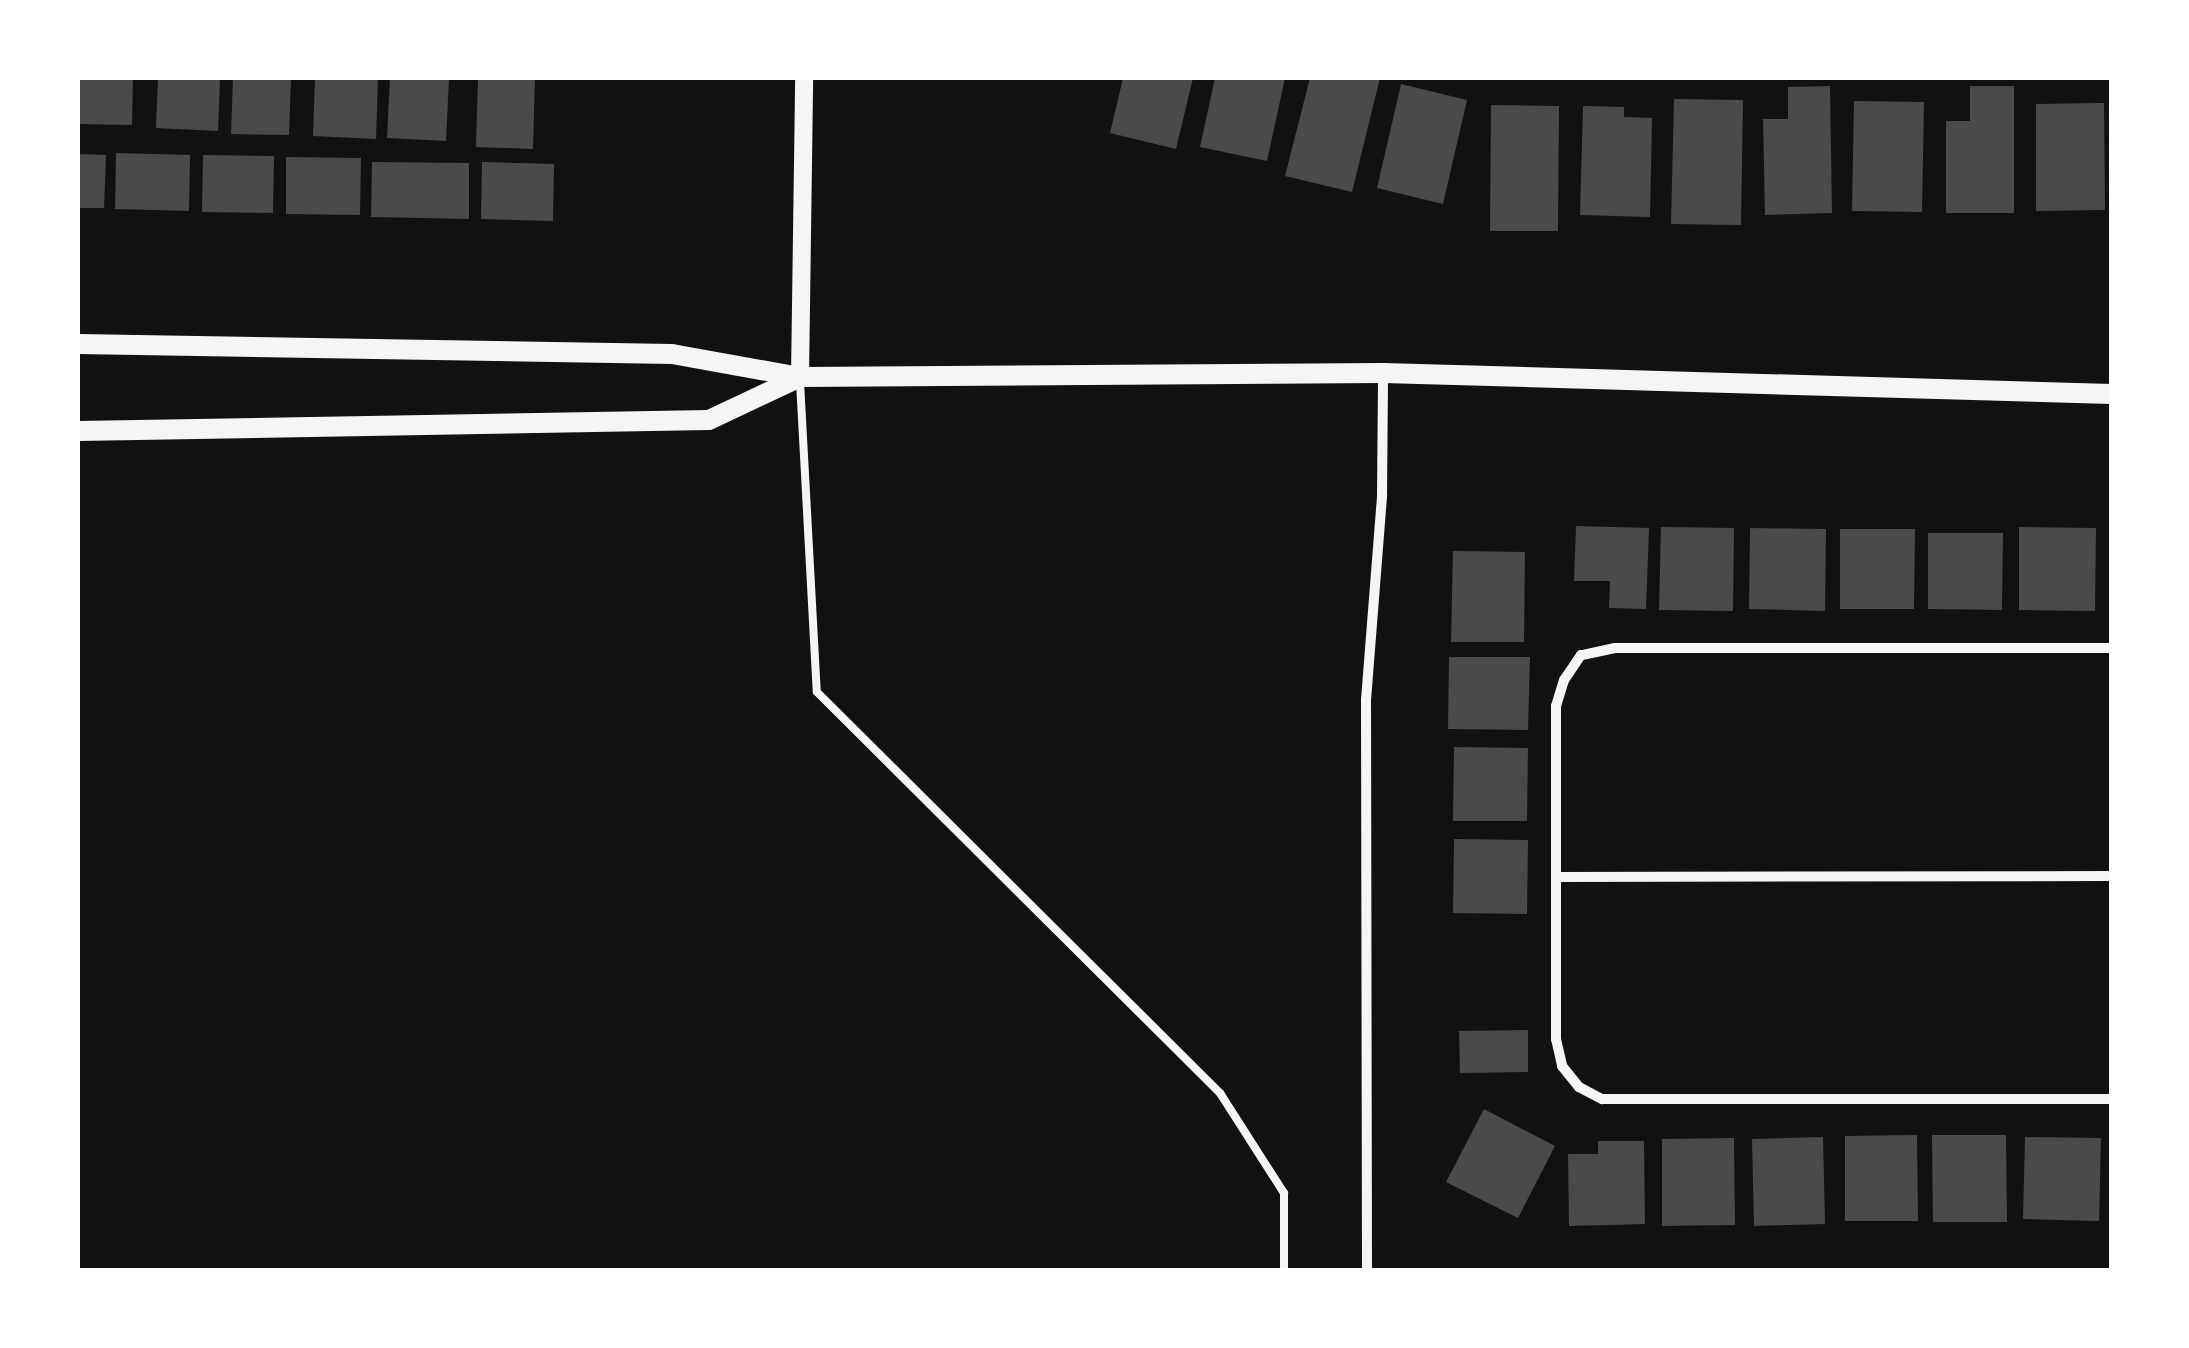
<!DOCTYPE html>
<html>
<head>
<meta charset="utf-8">
<style>
  body { margin:0 }
  #map { position:relative; width:2189px; height:1348px; overflow:hidden; background:#111; font-family:"DejaVu Sans",sans-serif }
  div>[style] { position:absolute }
  [style*='--x'] { left:calc(var(--x)*1px); top:calc(var(--y)*1px); width:calc(var(--w)*1px); rotate:calc(var(--a)*1deg) }
  .building>* { inset:0; background:#4a4a4a }
  .service>* { height:8px; margin:-4px; padding:0 4px; transform-origin:4px; border-radius:4px; background:#f5f5f5 }
  .minor>* { height:10px; margin:-5px; padding:0 5px; transform-origin:5px; border-radius:5px; background:#f5f5f5 }
  .tertiary>* { height:18px; margin:-9px; padding:0 9px; transform-origin:9px; border-radius:9px; background:#f5f5f5 }
  .secondary>* { height:20px; margin:-10px; padding:0 10px; transform-origin:10px; border-radius:10px; background:#f5f5f5 }
  span { translate:-50% -50%; white-space:nowrap; text-align:center; line-height:1.15; -webkit-text-stroke:9px #fff; paint-order:stroke }
  .frame { position:absolute; inset:0; border:80px solid #fff; pointer-events:none }
</style>
</head>
<body>
<div id="map">
  <div class="building">
    <i style="clip-path:polygon(78px 78px,133px 78px,132px 125px,78px 124px)"></i>
    <i style="clip-path:polygon(158px 78px,220px 78px,218px 131px,156px 128px)"></i>
    <i style="clip-path:polygon(233px 78px,291px 78px,289px 135px,231px 134px)"></i>
    <i style="clip-path:polygon(315px 78px,378px 78px,376px 139px,313px 136px)"></i>
    <i style="clip-path:polygon(390px 78px,449px 78px,446px 141px,387px 138px)"></i>
    <i style="clip-path:polygon(478px 78px,535px 78px,533px 149px,476px 147px)"></i>
    <i style="clip-path:polygon(1123px 78px,1193px 78px,1176px 149px,1110px 133px)"></i>
    <i style="clip-path:polygon(1215px 78px,1285px 78px,1267px 161px,1200px 147px)"></i>
    <i style="clip-path:polygon(1310px 78px,1380px 78px,1352px 192px,1285px 176px)"></i>
    <i style="clip-path:polygon(1401px 84px,1467px 100px,1443px 204px,1377px 188px)"></i>
    <i style="clip-path:polygon(1830px 86px,1832px 213px,1765px 215px,1763px 119px,1788px 119px,1788px 87px)"></i>
    <i style="clip-path:polygon(1970px 86px,2014px 86px,2014px 213px,1946px 213px,1946px 121px,1970px 121px)"></i>
    <i style="clip-path:polygon(1674px 99px,1743px 100px,1741px 225px,1671px 224px)"></i>
    <i style="clip-path:polygon(1854px 101px,1924px 102px,1922px 212px,1852px 211px)"></i>
    <i style="clip-path:polygon(2104px 103px,2105px 210px,2036px 211px,2036px 104px)"></i>
    <i style="clip-path:polygon(1491px 105px,1559px 106px,1558px 231px,1490px 231px)"></i>
    <i style="clip-path:polygon(1583px 106px,1624px 107px,1624px 117px,1652px 118px,1650px 217px,1580px 215px)"></i>
    <i style="clip-path:polygon(116px 153px,190px 155px,189px 211px,115px 209px)"></i>
    <i style="clip-path:polygon(78px 154px,106px 155px,104px 208px,78px 208px)"></i>
    <i style="clip-path:polygon(203px 155px,274px 156px,273px 213px,202px 212px)"></i>
    <i style="clip-path:polygon(286px 157px,361px 158px,360px 215px,286px 214px)"></i>
    <i style="clip-path:polygon(372px 162px,469px 163px,469px 219px,371px 217px)"></i>
    <i style="clip-path:polygon(482px 162px,554px 164px,553px 221px,481px 219px)"></i>
    <i style="clip-path:polygon(1576px 526px,1649px 528px,1646px 609px,1609px 608px,1610px 581px,1574px 581px)"></i>
    <i style="clip-path:polygon(1661px 527px,1734px 528px,1733px 611px,1659px 610px)"></i>
    <i style="clip-path:polygon(2019px 527px,2096px 528px,2095px 611px,2019px 610px)"></i>
    <i style="clip-path:polygon(1750px 528px,1826px 529px,1825px 611px,1749px 609px)"></i>
    <i style="clip-path:polygon(1840px 529px,1915px 529px,1914px 609px,1840px 609px)"></i>
    <i style="clip-path:polygon(1928px 533px,2003px 533px,2002px 610px,1928px 609px)"></i>
    <i style="clip-path:polygon(1453px 551px,1525px 552px,1524px 642px,1451px 642px)"></i>
    <i style="clip-path:polygon(1449px 657px,1530px 657px,1528px 730px,1448px 729px)"></i>
    <i style="clip-path:polygon(1454px 747px,1528px 748px,1527px 821px,1453px 821px)"></i>
    <i style="clip-path:polygon(1454px 839px,1528px 840px,1527px 914px,1453px 913px)"></i>
    <i style="clip-path:polygon(1528px 1030px,1528px 1072px,1460px 1073px,1459px 1031px)"></i>
    <i style="clip-path:polygon(1484px 1109px,1555px 1146px,1518px 1218px,1446px 1182px)"></i>
    <i style="clip-path:polygon(1917px 1135px,1918px 1221px,1845px 1221px,1845px 1136px)"></i>
    <i style="clip-path:polygon(1932px 1135px,2006px 1135px,2007px 1222px,1933px 1222px)"></i>
    <i style="clip-path:polygon(1823px 1137px,1825px 1224px,1754px 1226px,1752px 1139px)"></i>
    <i style="clip-path:polygon(2025px 1137px,2101px 1138px,2099px 1221px,2023px 1219px)"></i>
    <i style="clip-path:polygon(1734px 1138px,1735px 1225px,1662px 1226px,1662px 1139px)"></i>
    <i style="clip-path:polygon(1598px 1141px,1644px 1141px,1645px 1224px,1569px 1226px,1568px 1154px,1598px 1154px)"></i>
  </div>
  <div class="service">
    <i style="--x:800;--y:382;--w:310;--a:86.9"></i>
    <i style="--x:817;--y:692;--w:569;--a:44.86"></i>
    <i style="--x:1220;--y:1093;--w:119;--a:57.4"></i>
    <i style="--x:1284;--y:1193;--w:77;--a:90"></i>
  </div>
  <div class="minor">
    <i style="--x:2112;--y:648;--w:497;--a:180"></i>
    <i style="--x:1615;--y:648;--w:35;--a:168"></i>
    <i style="--x:1581;--y:655;--w:30;--a:124"></i>
    <i style="--x:1564;--y:680;--w:27;--a:107"></i>
    <i style="--x:1556;--y:706;--w:333;--a:90"></i>
    <i style="--x:1556;--y:1039;--w:28;--a:77"></i>
    <i style="--x:1562;--y:1066;--w:27;--a:51"></i>
    <i style="--x:1579;--y:1087;--w:26;--a:28"></i>
    <i style="--x:1602;--y:1099;--w:510;--a:0"></i>
    <i style="--x:1556;--y:877;--w:556;--a:-0.1"></i>
    <i style="--x:1367;--y:1270;--w:570;--a:-90.1"></i>
    <i style="--x:1366;--y:700;--w:206;--a:-85.5"></i>
    <i style="--x:1382;--y:495;--w:122;--a:-89.5"></i>
  </div>
  <div class="tertiary">
    <i style="--x:800;--y:377;--w:299;--a:-89.2"></i>
  </div>
  <div class="secondary">
    <i style="--x:78;--y:344;--w:594;--a:0.96"></i>
    <i style="--x:672;--y:354;--w:130;--a:10.2"></i>
    <i style="--x:800;--y:377;--w:583;--a:-0.39"></i>
    <i style="--x:1383;--y:373;--w:729;--a:1.65"></i>
    <i style="--x:78;--y:431;--w:631;--a:-1"></i>
    <i style="--x:709;--y:420;--w:101;--a:-25.3"></i>
  </div>
  <div class="frame"></div>
</div>
</body>
</html>
